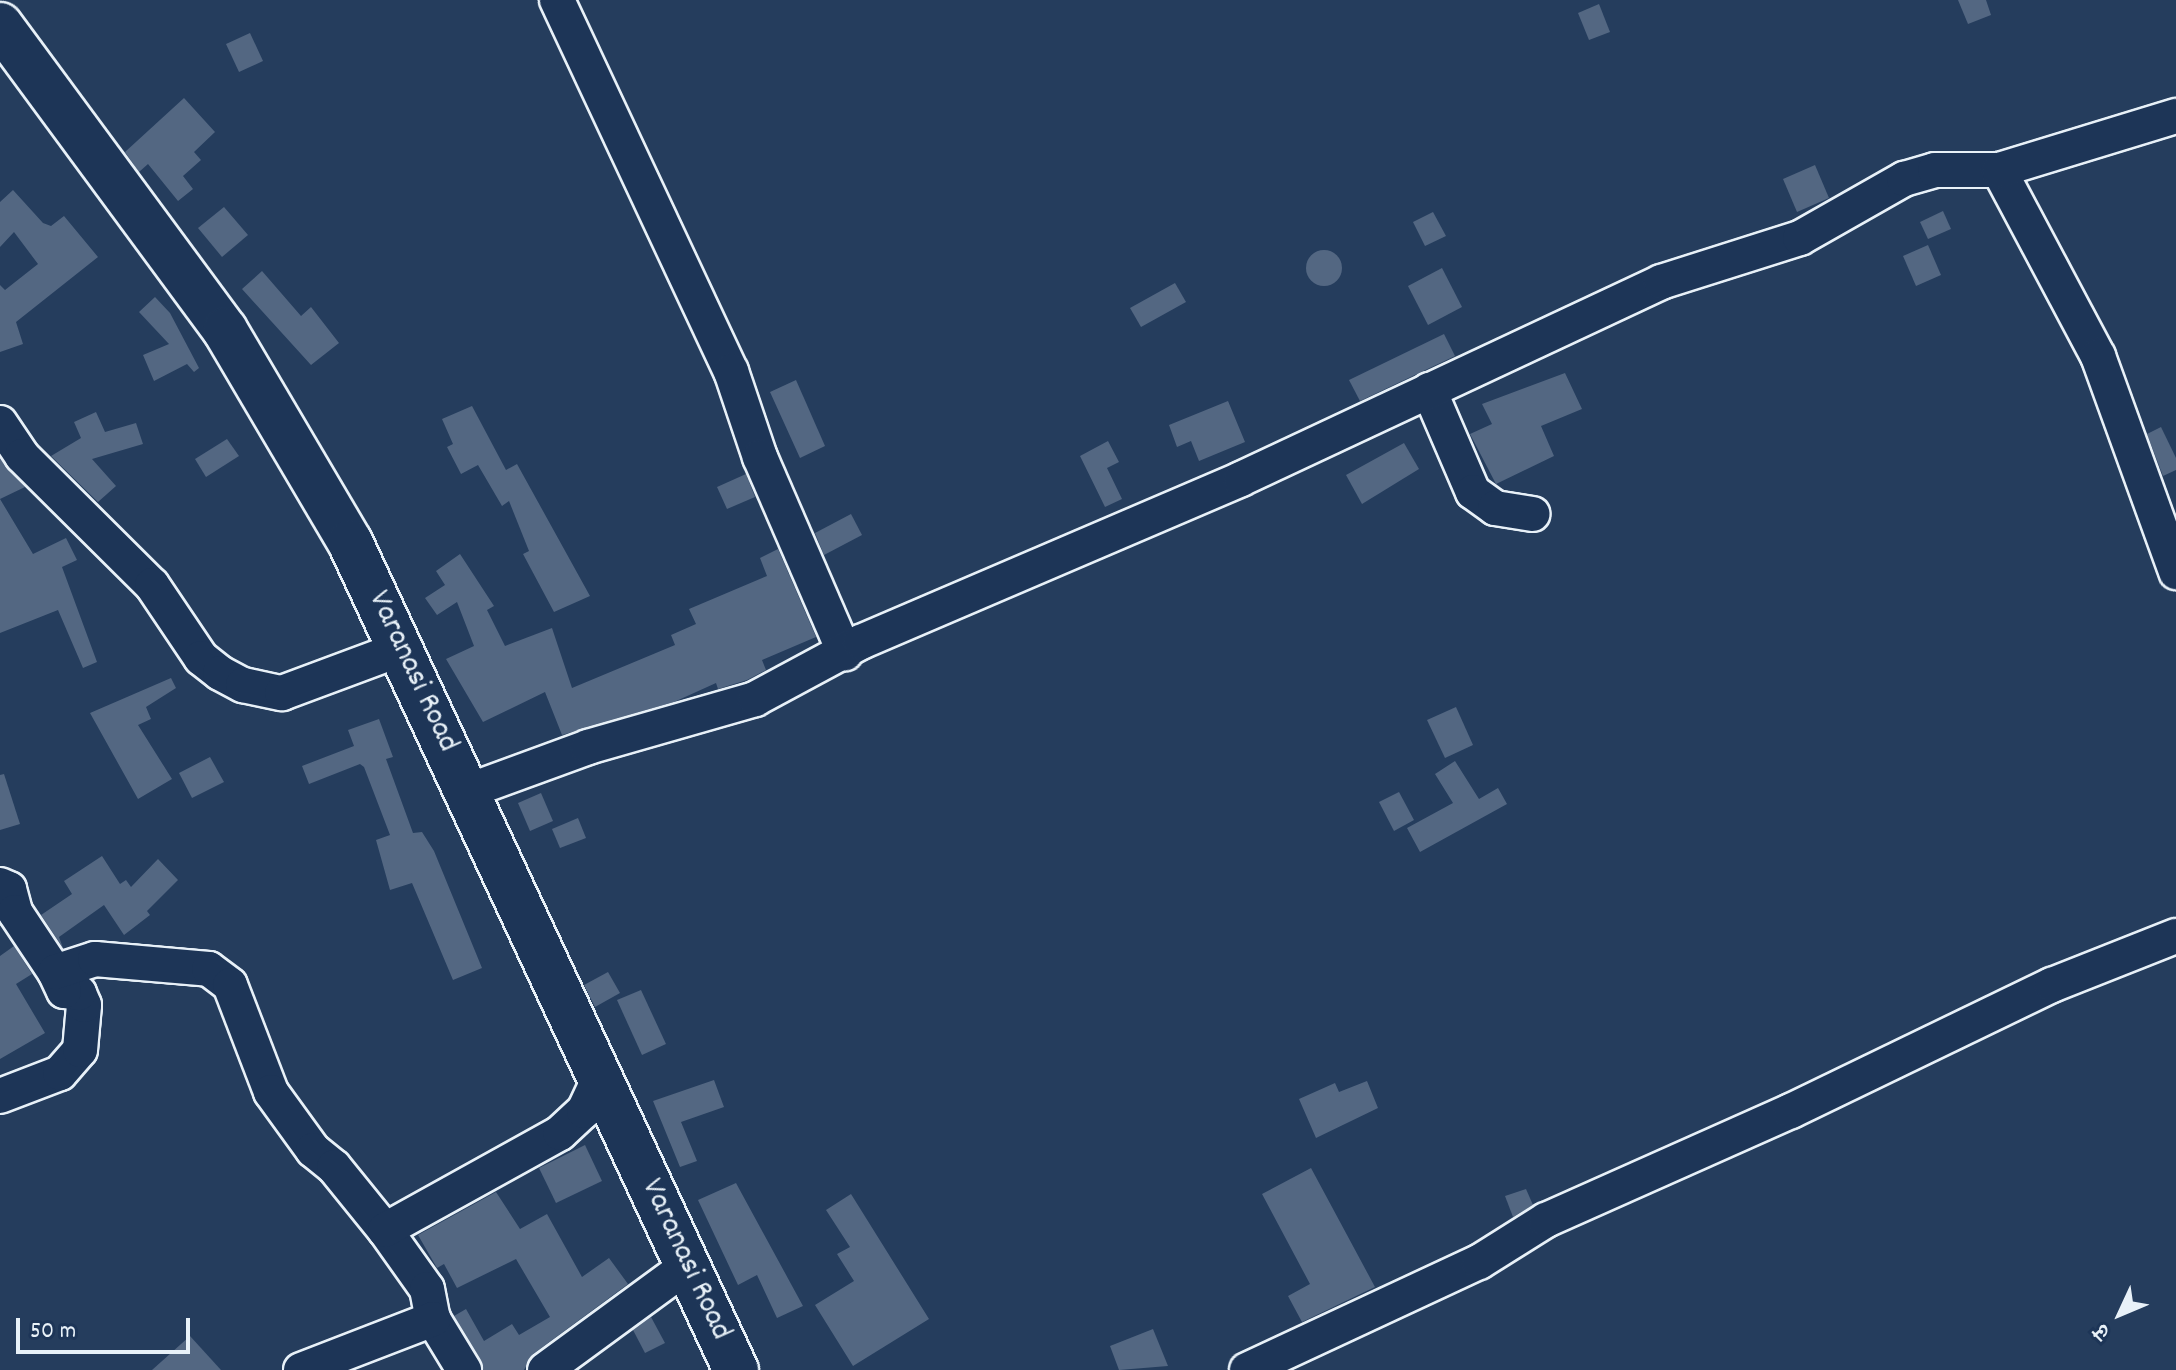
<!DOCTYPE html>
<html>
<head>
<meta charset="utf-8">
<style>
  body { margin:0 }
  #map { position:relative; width:2176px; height:1370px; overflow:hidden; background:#253d5d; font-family:Dekko,"Playpen Sans Deva",sans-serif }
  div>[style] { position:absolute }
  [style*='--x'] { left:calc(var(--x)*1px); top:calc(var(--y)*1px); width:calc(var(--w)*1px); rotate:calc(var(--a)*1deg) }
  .building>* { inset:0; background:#536782 }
  .round { border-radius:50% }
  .roads { filter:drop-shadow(2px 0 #e8f1f8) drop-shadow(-2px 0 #e8f1f8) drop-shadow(0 2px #e8f1f8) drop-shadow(0 -2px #e8f1f8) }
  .minor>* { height:34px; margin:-17px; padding:0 17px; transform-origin:17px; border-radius:17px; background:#1d3557 }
  .highway>* { height:44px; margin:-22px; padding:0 22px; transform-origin:22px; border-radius:22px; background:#1d3557 }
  span { translate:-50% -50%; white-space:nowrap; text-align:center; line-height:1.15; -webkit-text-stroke:7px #1d3557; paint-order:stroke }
  .street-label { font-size:32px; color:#e8f1f8 }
  .north { position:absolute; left:2080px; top:1274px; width:80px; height:80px; -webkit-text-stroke:6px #1d3557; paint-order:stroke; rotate:226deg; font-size:22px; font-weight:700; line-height:32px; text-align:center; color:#e8f1f8 }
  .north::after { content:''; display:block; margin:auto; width:28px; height:36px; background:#e8f1f8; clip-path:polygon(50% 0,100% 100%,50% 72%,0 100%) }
  .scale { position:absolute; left:16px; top:1318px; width:174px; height:36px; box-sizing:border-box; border:4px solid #e8f1f8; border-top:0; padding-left:10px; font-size:24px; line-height:28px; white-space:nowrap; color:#e8f1f8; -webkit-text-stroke:6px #1d3557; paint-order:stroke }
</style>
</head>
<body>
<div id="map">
  <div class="building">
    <i style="clip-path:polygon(1958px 0,1986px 0,1991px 15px,1968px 24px)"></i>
    <i style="clip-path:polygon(1599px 4px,1610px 32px,1589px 40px,1578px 13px)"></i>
    <i style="clip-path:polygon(250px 33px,263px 61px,239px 72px,226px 44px)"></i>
    <i style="clip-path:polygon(184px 98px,215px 132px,194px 152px,201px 160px,183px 176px,193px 189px,178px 201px,148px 164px,139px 172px,125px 152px)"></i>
    <i style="clip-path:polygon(1815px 165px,1829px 198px,1797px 212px,1783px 179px)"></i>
    <i style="clip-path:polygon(13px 190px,43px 223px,51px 226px,64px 216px,98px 257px,16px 322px,23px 344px,0 352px,0 285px,5px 290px,38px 264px,14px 232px,0 247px,0 202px)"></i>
    <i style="clip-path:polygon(224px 207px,248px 235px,222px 257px,198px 228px)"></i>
    <i style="clip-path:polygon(1943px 211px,1951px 229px,1928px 239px,1920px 222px)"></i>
    <i style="clip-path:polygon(1433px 212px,1446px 236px,1425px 246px,1413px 222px)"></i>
    <i style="clip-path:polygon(1928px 245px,1941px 275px,1916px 286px,1903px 256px)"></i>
    <i class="round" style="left:1306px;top:250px;width:36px;height:36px"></i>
    <i style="clip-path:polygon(1442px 268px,1462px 307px,1428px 325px,1408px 286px)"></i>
    <i style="clip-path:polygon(262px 271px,301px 316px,311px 307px,339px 343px,311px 365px,242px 289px)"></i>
    <i style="clip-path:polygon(1175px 283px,1186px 302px,1141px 327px,1130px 308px)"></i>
    <i style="clip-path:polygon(155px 297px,170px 313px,199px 368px,194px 372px,187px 364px,154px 381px,143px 355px,169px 344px,139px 312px)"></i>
    <i style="clip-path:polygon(1444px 334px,1455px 356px,1360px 401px,1349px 380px)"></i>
    <i style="clip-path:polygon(1565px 373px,1582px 409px,1541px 426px,1554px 456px,1496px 484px,1470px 434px,1492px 424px,1482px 404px)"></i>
    <i style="clip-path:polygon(796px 380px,825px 446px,800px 458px,770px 392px)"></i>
    <i style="clip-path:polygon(1228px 401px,1245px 442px,1199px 461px,1191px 441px,1177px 447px,1169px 425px)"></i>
    <i style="clip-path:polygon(472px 406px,506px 470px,517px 464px,590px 596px,554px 612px,523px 554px,529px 551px,509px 501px,502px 506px,478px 465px,461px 474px,447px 447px,453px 444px,442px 419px)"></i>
    <i style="clip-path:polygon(96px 412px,105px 432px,136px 423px,143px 444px,92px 459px,116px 486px,98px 502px,51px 456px,81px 438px,74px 422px)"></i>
    <i style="clip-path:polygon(2161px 427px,2176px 458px,2176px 470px,2163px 476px,2147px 434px)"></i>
    <i style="clip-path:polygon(227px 439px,239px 456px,206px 477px,195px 459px)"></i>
    <i style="clip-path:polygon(1108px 441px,1119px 462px,1107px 468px,1122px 499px,1105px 507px,1080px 456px)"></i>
    <i style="clip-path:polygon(1404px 443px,1419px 469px,1362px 504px,1346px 475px)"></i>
    <i style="clip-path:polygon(0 459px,25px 487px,0 499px,33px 554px,66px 538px,77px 560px,62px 567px,97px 662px,83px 668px,58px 610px,0 633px)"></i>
    <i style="clip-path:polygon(746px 474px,755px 497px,727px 509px,717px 487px)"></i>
    <i style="clip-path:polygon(851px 514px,862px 535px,824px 555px,815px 533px)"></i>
    <i style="clip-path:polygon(778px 549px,816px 637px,762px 660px,766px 670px,747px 680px,718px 689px,716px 683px,674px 702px,562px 735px,545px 692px,483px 722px,446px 659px,474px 646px,457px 602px,437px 615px,425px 598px,445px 585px,436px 571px,460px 554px,494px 606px,487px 610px,505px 646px,552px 628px,572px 688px,675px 645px,671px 635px,696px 624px,689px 609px,767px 576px,760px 558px)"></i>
    <i style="clip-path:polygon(171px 678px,176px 688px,146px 707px,151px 719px,138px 725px,172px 779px,138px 799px,90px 713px)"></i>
    <i style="clip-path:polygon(1456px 707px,1473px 745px,1445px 758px,1427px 720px)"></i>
    <i style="clip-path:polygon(379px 719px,393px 757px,386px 759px,413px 833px,422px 832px,434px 851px,482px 968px,453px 980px,412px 883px,390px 890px,376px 840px,390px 835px,364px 767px,360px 764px,309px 784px,302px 766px,354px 746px,348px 730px)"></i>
    <i style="clip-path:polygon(210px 757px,224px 782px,192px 798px,179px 773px)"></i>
    <i style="clip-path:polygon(1455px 761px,1479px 799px,1498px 788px,1507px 804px,1420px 852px,1407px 828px,1453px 803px,1435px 774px)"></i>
    <i style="clip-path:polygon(4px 774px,20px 824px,0 830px,0 775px)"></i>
    <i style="clip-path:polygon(1399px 792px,1414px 820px,1394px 831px,1379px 802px)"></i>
    <i style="clip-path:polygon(541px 793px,553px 821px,530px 831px,518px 803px)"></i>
    <i style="clip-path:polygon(578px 818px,586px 838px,560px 848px,552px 829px)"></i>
    <i style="clip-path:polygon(102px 856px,120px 884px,126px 880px,131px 887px,158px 859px,178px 880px,147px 911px,150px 915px,124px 935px,104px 905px,59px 937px,63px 948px,41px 915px,72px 894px,64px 881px)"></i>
    <i style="clip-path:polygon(14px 946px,32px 974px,16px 984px,45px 1033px,0 1059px,0 956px)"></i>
    <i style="clip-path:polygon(608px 972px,620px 993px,595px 1007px,584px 985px)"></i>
    <i style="clip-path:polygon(641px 990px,666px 1044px,642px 1055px,617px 1000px)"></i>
    <i style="clip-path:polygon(714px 1080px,724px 1107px,681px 1122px,697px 1161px,680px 1167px,653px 1101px)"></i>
    <i style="clip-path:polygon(1367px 1081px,1378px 1108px,1316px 1138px,1299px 1099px,1335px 1083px,1339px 1092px)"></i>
    <i style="clip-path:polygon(585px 1145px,602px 1181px,556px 1203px,539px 1168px)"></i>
    <i style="clip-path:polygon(1311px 1168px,1375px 1287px,1302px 1322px,1288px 1296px,1310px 1284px,1262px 1194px)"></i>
    <i style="clip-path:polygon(736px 1183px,803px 1306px,777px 1318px,757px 1275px,738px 1285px,698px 1200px)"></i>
    <i style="clip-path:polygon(1526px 1189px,1533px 1205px,1513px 1217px,1505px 1196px)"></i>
    <i style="clip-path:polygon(496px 1192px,520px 1229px,547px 1214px,582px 1277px,609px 1258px,628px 1284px,533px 1354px,524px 1370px,484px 1370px,454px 1316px,466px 1309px,484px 1341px,512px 1324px,519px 1335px,550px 1317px,516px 1259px,457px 1288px,444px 1264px,437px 1268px,418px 1235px)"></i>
    <i style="clip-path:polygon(851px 1194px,929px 1319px,853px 1366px,815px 1305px,854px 1281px,837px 1254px,850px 1247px,826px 1210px)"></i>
    <i style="clip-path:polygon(651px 1317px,665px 1343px,645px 1353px,633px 1330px)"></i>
    <i style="clip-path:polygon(1153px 1329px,1168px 1366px,1119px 1370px,1110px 1346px)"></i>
    <i style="clip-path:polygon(190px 1336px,221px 1370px,152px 1370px)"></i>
  </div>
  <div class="roads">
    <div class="minor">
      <i style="--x:557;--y:0;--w:410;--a:64.9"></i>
      <i style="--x:731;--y:371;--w:91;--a:71.4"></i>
      <i style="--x:760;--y:457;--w:214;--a:66.6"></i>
      <i style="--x:1999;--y:170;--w:211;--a:62"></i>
      <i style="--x:2098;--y:356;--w:230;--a:70.1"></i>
      <i style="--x:1429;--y:390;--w:111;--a:66.7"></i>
      <i style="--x:1473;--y:492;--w:27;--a:36"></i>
      <i style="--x:1495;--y:508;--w:38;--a:9"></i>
      <i style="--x:0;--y:423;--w:40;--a:56"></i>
      <i style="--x:22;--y:456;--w:183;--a:44.8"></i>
      <i style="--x:152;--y:585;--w:88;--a:56.1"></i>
      <i style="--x:201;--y:658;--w:24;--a:38"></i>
      <i style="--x:220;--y:673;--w:26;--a:28"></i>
      <i style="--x:243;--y:685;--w:40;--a:12"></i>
      <i style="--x:282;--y:693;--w:129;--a:-20.4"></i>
      <i style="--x:468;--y:791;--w:128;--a:-20.1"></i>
      <i style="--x:588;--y:747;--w:174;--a:-16"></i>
      <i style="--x:755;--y:699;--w:120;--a:-28.3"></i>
      <i style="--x:861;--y:642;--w:413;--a:-23.2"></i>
      <i style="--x:1241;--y:479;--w:464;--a:-25.1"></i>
      <i style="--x:1661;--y:282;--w:146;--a:-17.6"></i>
      <i style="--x:1800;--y:238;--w:120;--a:-29.6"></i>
      <i style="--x:1904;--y:179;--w:32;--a:-16"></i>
      <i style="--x:1935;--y:170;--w:64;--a:0"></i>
      <i style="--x:1999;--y:170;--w:185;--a:-17"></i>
      <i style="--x:0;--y:885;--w:10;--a:24"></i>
      <i style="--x:9;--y:889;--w:24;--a:75"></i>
      <i style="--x:15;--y:912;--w:72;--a:56.3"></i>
      <i style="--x:0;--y:1096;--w:64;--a:-21"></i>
      <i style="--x:60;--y:1073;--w:30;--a:-49"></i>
      <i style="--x:80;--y:1050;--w:45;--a:-84.9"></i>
      <i style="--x:84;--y:1005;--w:13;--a:-113"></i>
      <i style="--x:79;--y:993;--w:15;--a:-172"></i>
      <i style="--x:64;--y:991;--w:21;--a:-115"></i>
      <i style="--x:55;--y:972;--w:42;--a:-18"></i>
      <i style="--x:95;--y:959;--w:114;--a:5"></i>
      <i style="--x:209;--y:969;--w:26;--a:37"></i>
      <i style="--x:230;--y:985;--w:115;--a:69"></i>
      <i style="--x:271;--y:1092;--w:72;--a:54.1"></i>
      <i style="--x:313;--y:1150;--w:27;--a:39"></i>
      <i style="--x:334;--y:1167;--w:81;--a:51"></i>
      <i style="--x:385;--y:1230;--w:72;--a:54.6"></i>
      <i style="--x:427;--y:1289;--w:31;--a:79"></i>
      <i style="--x:433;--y:1319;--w:60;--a:58.7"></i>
      <i style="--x:385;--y:1230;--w:200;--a:-29"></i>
      <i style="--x:560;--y:1133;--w:33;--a:-43"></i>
      <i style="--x:584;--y:1111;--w:38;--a:-65"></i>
      <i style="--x:301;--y:1370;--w:142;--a:-21.1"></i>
      <i style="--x:545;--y:1370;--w:176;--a:-36.2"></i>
      <i style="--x:1247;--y:1370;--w:256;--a:-25"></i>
      <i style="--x:1479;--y:1262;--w:79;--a:-32.1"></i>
      <i style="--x:1546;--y:1220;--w:268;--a:-24"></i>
      <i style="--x:1791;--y:1111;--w:290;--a:-25.8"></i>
      <i style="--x:2052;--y:985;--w:133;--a:-21.6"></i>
    </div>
    <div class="highway">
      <i style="--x:0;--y:25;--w:379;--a:53.6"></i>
      <i style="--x:225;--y:330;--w:246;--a:59.5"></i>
      <i style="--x:350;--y:542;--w:914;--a:65.01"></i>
    </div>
  </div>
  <div class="street-label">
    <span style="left:412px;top:672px;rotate:65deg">Varanasi Road</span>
    <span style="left:685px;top:1260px;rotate:65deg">Varanasi Road</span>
  </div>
  <div class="north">उ</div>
  <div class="scale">50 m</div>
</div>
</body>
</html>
